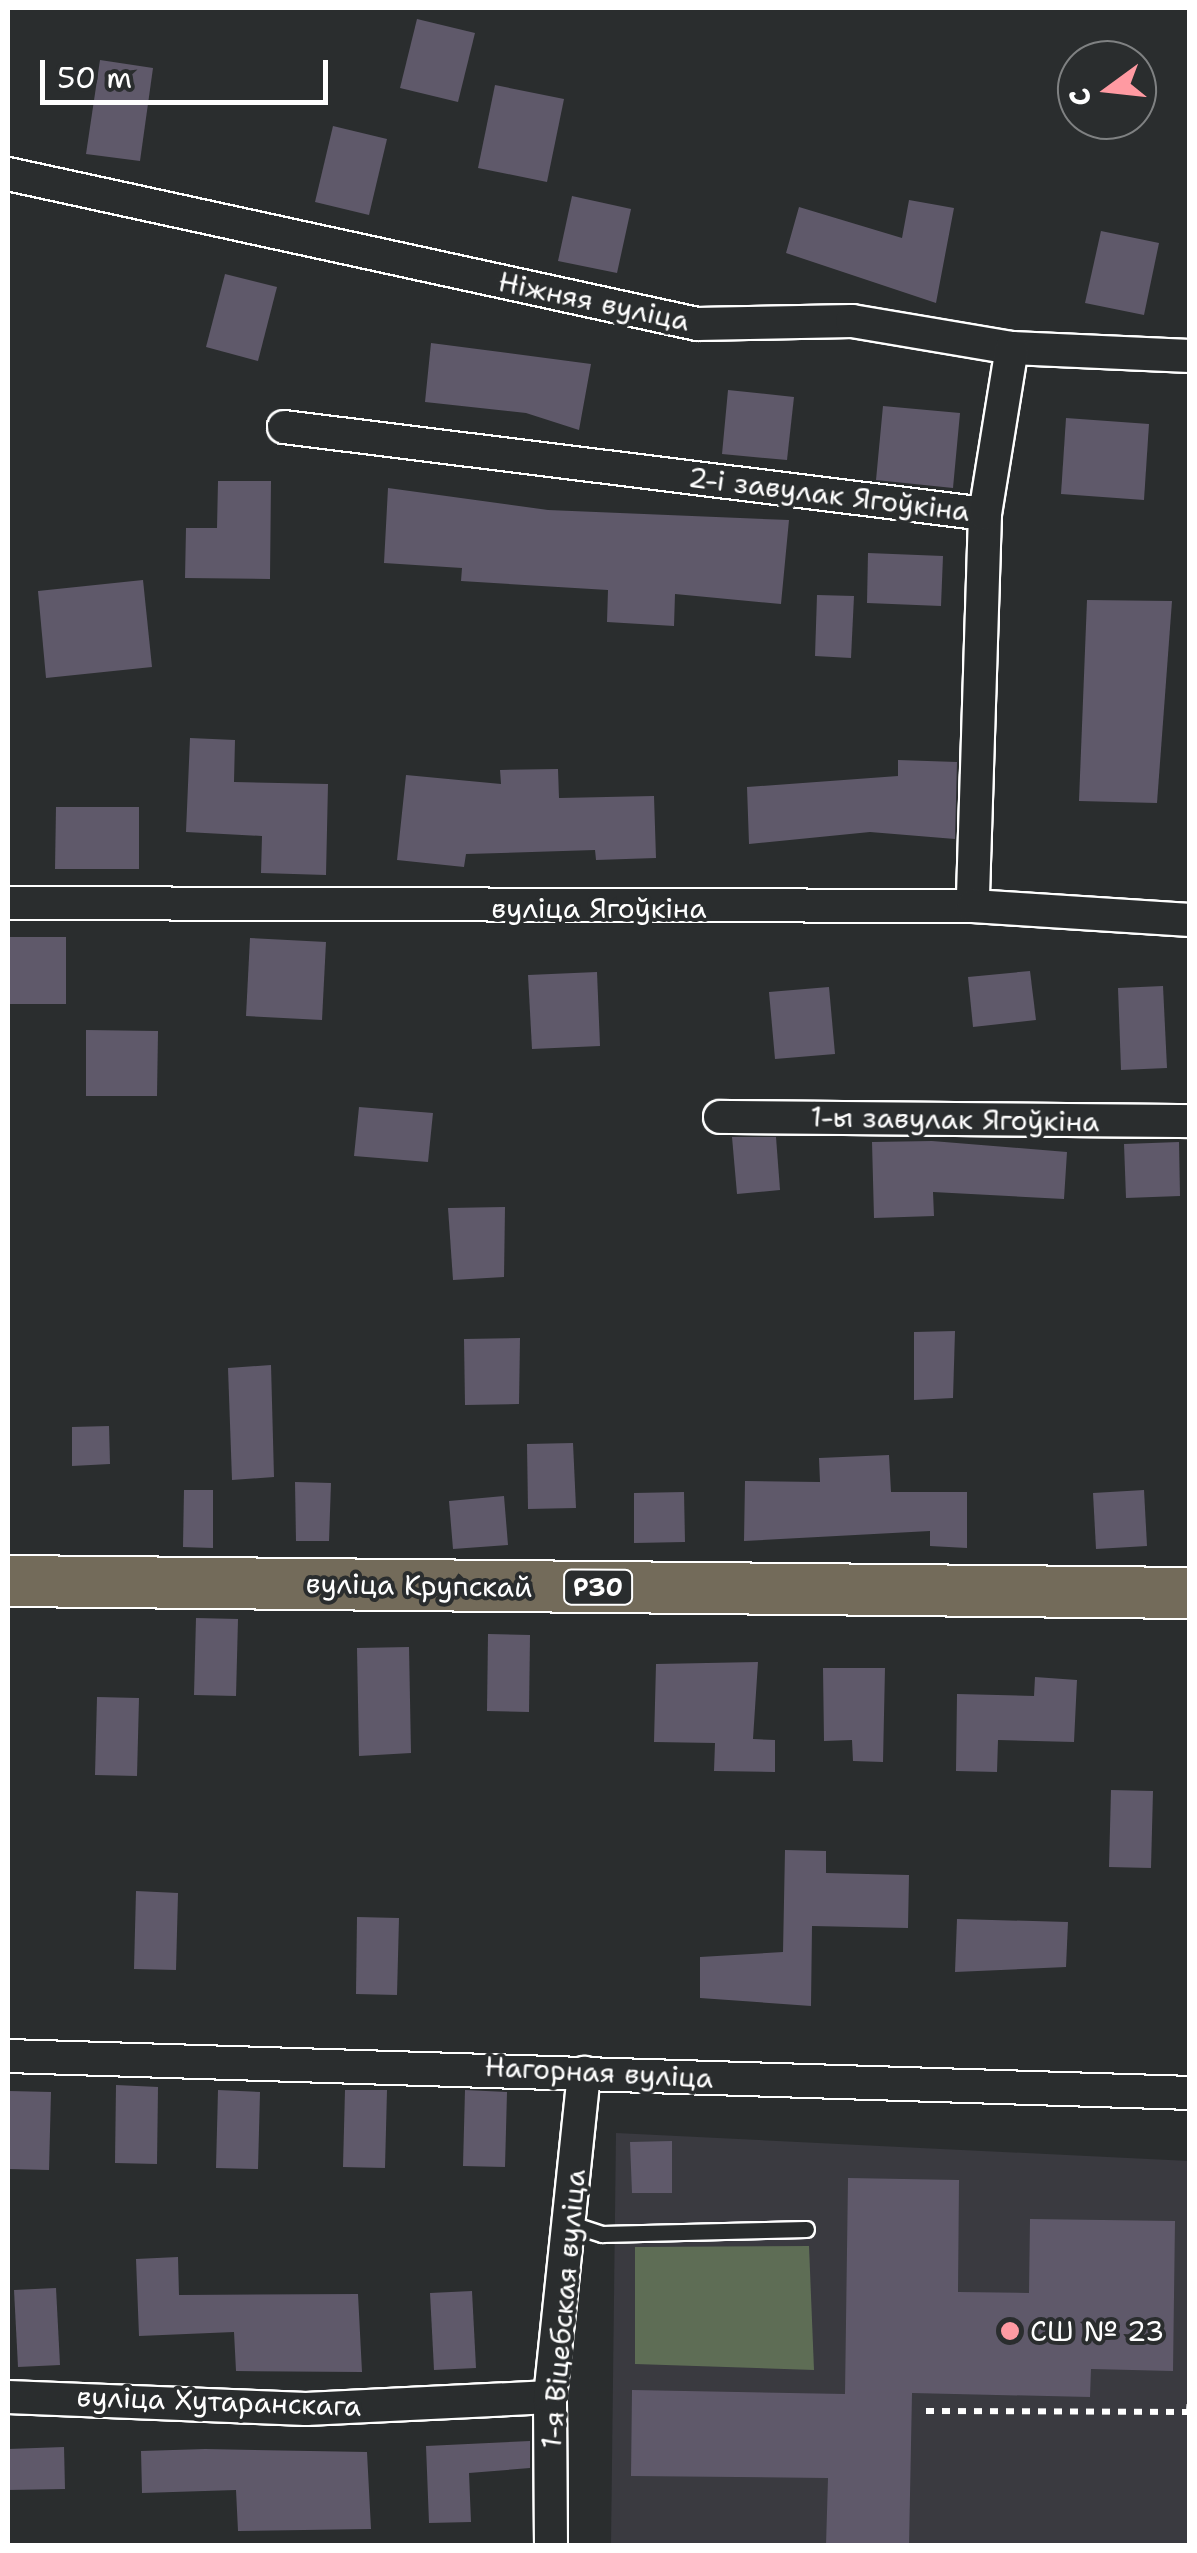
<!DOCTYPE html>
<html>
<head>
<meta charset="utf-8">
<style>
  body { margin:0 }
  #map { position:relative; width:1197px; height:2553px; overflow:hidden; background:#2a2d2e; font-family:"Shantell Sans",sans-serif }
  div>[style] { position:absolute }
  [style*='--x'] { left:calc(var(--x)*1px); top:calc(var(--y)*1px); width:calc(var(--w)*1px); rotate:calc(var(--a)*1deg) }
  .built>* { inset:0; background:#3a3a40 }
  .green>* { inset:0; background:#5e6d55 }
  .building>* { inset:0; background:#5f596a }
  .path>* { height:6px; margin-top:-3px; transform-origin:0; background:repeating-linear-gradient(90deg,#fff 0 8px,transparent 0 16px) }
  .roads { filter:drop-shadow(2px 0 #fff) drop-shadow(-2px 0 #fff) drop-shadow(0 2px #fff) drop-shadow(0 -2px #fff) }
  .service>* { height:15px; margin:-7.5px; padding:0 7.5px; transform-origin:7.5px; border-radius:7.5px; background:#2a2d2e }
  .minor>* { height:32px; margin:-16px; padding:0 16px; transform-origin:16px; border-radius:16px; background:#2a2d2e }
  .primary>* { height:50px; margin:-25px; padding:0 25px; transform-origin:25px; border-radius:25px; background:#736b5a }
  .dots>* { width:28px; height:28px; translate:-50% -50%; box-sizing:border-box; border:5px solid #2a2d2e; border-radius:50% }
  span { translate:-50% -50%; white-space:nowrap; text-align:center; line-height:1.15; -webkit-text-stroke:8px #2a2d2e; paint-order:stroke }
  .shield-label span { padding:2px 8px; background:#2a2d2e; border:2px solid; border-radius:8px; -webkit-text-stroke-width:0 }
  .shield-label { font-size:25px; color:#fff; font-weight:700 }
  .street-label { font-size:28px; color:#fff }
  .poi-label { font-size:28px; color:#fff }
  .left { translate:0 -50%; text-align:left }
  .frame { position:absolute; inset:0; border:10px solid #fff; pointer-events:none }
  .north { position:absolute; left:1057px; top:40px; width:100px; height:100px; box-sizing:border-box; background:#2a2d2e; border:2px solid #7f8182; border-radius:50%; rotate:255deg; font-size:28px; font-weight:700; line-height:40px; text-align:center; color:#fff }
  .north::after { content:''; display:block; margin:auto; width:35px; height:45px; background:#ff9aa2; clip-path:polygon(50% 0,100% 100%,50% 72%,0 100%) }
  .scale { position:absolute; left:40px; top:60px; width:288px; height:45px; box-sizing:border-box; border:5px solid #fff; border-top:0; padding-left:12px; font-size:30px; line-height:35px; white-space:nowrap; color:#fff; -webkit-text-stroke:8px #2a2d2e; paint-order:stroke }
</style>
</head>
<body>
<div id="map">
  <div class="built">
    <i style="clip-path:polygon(616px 2133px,1189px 2161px,1189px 2545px,611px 2546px)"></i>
  </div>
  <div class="green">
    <i style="clip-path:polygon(809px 2246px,814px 2370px,635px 2364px,635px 2247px)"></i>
  </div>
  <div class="building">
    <i style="clip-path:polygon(417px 19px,475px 33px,458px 102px,400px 88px)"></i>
    <i style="clip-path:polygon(100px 60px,153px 68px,140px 161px,86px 154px)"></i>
    <i style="clip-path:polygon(495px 85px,564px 99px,547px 182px,478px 168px)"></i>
    <i style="clip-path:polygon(333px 126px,387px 139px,369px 215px,315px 202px)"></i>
    <i style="clip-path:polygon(572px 196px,631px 209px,617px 273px,558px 261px)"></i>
    <i style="clip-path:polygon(909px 200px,954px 208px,936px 303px,786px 253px,799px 207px,902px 238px)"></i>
    <i style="clip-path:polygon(1101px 231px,1159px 243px,1144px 315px,1085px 303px)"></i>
    <i style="clip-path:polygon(225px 274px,277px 287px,258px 361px,206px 347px)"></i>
    <i style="clip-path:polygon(431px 343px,591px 364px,579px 430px,526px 413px,425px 402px)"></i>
    <i style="clip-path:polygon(728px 390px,794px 397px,787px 460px,722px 454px)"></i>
    <i style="clip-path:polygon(883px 406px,960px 413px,953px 488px,876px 480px)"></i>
    <i style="clip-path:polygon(1066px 418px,1149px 424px,1144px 500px,1061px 494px)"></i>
    <i style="clip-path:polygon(218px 481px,271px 481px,270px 579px,185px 578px,186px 528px,217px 528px)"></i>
    <i style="clip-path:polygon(388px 488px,548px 510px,789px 520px,781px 604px,675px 594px,674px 626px,607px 622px,608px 590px,461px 581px,462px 568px,384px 563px)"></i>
    <i style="clip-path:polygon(868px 553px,943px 556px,941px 606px,867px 603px)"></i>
    <i style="clip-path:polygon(143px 580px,152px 667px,46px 678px,38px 591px)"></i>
    <i style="clip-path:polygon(817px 595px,854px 596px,851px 658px,815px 656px)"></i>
    <i style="clip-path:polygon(1087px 600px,1172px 601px,1157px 803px,1079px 801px)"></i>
    <i style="clip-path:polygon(190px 738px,235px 740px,234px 782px,328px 784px,326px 875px,261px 873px,262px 836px,186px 832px)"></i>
    <i style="clip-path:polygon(898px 760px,957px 762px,955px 839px,870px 832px,749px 844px,747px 787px,898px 776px)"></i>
    <i style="clip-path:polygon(558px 769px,559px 798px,654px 796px,656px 858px,596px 860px,595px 850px,466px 854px,464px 867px,397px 860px,406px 775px,501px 784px,500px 770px)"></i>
    <i style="clip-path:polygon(56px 807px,139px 807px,139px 869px,55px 869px)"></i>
    <i style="clip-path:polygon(8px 937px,66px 937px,66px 1004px,8px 1004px)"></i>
    <i style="clip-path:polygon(250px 938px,326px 942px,322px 1020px,246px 1016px)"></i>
    <i style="clip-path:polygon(1030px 971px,1036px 1020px,973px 1027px,968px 977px)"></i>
    <i style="clip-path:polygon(597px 972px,600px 1046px,532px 1049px,528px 975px)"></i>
    <i style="clip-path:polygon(1163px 986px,1167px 1068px,1121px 1070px,1118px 988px)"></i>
    <i style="clip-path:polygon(829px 987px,835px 1054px,775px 1059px,769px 992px)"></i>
    <i style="clip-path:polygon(86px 1030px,158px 1031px,157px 1096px,86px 1096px)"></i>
    <i style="clip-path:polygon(359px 1107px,433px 1113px,428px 1162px,354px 1156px)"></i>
    <i style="clip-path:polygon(732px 1137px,776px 1137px,780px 1190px,737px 1194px)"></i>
    <i style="clip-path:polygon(932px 1141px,1067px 1152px,1064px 1199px,933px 1192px,934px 1216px,874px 1218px,872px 1142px)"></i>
    <i style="clip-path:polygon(1179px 1142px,1180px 1196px,1126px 1198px,1124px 1144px)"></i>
    <i style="clip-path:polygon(505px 1207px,504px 1277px,453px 1280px,448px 1208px)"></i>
    <i style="clip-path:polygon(955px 1331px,953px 1398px,914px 1400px,914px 1332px)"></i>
    <i style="clip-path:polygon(520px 1338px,519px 1404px,465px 1405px,464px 1339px)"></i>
    <i style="clip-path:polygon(271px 1365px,274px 1477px,232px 1480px,228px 1368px)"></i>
    <i style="clip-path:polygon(109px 1426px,110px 1464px,72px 1466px,72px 1427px)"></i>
    <i style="clip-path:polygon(573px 1443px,576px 1508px,528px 1509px,527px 1444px)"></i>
    <i style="clip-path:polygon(889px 1455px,891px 1492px,967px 1492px,967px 1548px,930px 1546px,930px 1531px,744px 1541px,745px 1481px,820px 1482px,819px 1458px)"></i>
    <i style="clip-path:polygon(295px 1482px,331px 1483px,329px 1541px,296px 1541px)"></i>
    <i style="clip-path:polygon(184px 1490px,213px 1490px,213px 1548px,183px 1547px)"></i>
    <i style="clip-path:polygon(1144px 1490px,1147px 1546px,1096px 1549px,1093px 1493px)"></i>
    <i style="clip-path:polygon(684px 1492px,685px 1542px,634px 1543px,634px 1493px)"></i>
    <i style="clip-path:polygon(504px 1496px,508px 1545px,453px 1549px,449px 1501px)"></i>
    <i style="clip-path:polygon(196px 1618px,238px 1619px,236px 1696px,194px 1695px)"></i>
    <i style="clip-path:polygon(488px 1634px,530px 1635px,529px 1712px,487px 1711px)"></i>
    <i style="clip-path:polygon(409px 1647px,411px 1753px,359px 1756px,357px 1648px)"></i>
    <i style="clip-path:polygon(758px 1662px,753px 1739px,775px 1740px,775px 1772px,714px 1771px,715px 1743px,654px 1742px,656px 1664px)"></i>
    <i style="clip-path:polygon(823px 1668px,885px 1668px,883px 1762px,853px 1761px,852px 1740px,824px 1741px)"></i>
    <i style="clip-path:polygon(1035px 1677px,1077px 1680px,1074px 1742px,998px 1740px,997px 1772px,956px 1771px,957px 1694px,1034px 1696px)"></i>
    <i style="clip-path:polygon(97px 1697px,139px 1698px,137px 1776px,95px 1775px)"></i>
    <i style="clip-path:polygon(1111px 1790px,1153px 1791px,1151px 1868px,1109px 1867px)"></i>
    <i style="clip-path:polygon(785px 1850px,826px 1851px,826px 1873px,909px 1875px,908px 1928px,812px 1926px,811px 2006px,700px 1998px,700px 1957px,783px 1952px)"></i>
    <i style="clip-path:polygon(136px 1891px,178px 1893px,176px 1970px,134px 1969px)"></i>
    <i style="clip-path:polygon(357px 1917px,399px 1918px,397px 1995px,356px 1994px)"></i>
    <i style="clip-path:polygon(957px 1919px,1068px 1922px,1066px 1967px,955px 1972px)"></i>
    <i style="clip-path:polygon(116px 2085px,158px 2087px,157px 2164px,115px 2163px)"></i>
    <i style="clip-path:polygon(218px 2090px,260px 2092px,258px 2169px,216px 2168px)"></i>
    <i style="clip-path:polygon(345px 2090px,387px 2090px,385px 2168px,343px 2167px)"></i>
    <i style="clip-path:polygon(465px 2090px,507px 2092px,505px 2167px,463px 2166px)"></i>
    <i style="clip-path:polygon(9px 2091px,51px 2092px,49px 2170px,8px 2169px)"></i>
    <i style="clip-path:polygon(672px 2141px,672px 2193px,632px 2193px,630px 2142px)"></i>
    <i style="clip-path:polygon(848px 2178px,959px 2180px,958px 2292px,1029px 2293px,1030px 2219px,1175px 2221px,1173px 2371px,1091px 2369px,1090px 2397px,912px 2393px,909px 2546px,826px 2546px,828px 2478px,631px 2476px,632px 2390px,845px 2394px)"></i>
    <i style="clip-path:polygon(178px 2257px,179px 2295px,358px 2294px,362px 2372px,236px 2371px,234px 2332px,139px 2336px,136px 2259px)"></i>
    <i style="clip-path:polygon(56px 2288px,60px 2365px,18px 2367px,14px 2290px)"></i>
    <i style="clip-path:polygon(472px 2291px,476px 2368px,434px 2370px,430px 2293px)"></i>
    <i style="clip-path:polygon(530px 2441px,530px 2468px,469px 2473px,471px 2522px,429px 2523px,426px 2446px)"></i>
    <i style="clip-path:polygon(64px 2447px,65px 2489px,8px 2490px,8px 2449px)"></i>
    <i style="clip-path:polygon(205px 2449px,367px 2452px,371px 2529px,238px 2531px,236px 2490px,142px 2493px,141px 2451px)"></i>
  </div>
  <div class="path">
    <i style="--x:926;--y:2411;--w:263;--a:0.2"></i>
    <i style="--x:1189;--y:2412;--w:16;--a:-86"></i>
  </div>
  <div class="roads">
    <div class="service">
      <i style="--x:568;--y:2223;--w:36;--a:18"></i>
      <i style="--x:602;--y:2234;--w:204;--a:-1.4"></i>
    </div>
    <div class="minor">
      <i style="--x:8;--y:174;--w:705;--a:12.28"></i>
      <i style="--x:697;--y:324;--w:155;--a:-1.1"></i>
      <i style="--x:852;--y:321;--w:162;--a:9.6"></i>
      <i style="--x:1012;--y:348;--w:178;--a:2.6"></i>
      <i style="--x:284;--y:427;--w:706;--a:7.07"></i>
      <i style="--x:985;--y:514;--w:392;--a:91.8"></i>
      <i style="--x:985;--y:514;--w:168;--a:-80.8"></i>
      <i style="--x:8;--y:903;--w:965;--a:0.18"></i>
      <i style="--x:973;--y:906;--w:217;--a:3.7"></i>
      <i style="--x:720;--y:1117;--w:470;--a:0.5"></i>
      <i style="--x:8;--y:2056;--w:1183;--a:1.79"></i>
      <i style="--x:8;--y:2397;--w:298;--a:2.3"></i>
      <i style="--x:306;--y:2409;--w:244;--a:-2.8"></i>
      <i style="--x:551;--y:2546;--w:149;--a:-90.4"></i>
      <i style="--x:550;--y:2397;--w:326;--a:-84"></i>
    </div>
    <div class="primary">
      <i style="--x:8;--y:1581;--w:1182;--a:0.58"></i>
    </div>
  </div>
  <div class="dots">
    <i style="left:1010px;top:2331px;background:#ff9aa2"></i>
  </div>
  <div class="shield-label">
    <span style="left:598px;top:1587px">Р30</span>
  </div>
  <div class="street-label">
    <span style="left:594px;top:301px;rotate:12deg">Ніжняя вуліца</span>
    <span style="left:829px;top:494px;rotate:7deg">2-і завулак Ягоўкіна</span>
    <span style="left:599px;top:908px">вуліца Ягоўкіна</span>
    <span style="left:955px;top:1119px;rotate:1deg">1-ы завулак Ягоўкіна</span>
    <span style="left:419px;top:1585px;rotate:1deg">вуліца Крупскай</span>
    <span style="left:599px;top:2072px;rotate:3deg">Нагорная вуліца</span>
    <span style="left:563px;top:2309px;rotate:-85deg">1-я Віцебская вуліца</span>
    <span style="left:219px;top:2401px;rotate:2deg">вуліца Хутаранскага</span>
  </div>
  <div class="poi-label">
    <span class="left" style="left:1030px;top:2331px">СШ № 23</span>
  </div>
  <div class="frame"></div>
  <div class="north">С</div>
  <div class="scale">50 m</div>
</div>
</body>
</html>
